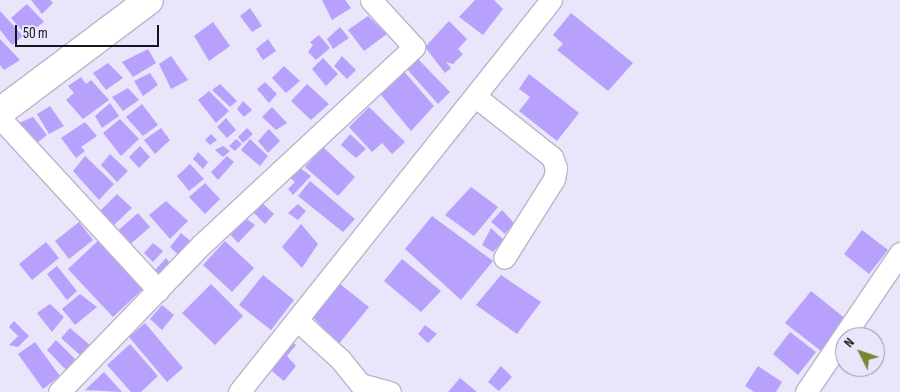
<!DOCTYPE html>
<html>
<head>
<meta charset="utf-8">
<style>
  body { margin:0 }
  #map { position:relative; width:900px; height:392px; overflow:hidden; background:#e9e5fa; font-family:"Sofia Sans Condensed",sans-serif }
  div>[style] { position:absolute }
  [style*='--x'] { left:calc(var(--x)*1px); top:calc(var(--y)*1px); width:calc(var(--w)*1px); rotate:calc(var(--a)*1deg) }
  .building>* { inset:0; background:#b8a1fc }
  .roads { filter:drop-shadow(1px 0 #bab6ca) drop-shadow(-1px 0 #bab6ca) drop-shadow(0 1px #bab6ca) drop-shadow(0 -1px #bab6ca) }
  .minor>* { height:21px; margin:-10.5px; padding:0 10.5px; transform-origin:10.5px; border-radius:10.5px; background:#fff }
  .highway>* { height:28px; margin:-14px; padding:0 14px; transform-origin:14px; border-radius:14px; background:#fff }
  span { translate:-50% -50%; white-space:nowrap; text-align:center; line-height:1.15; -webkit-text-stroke:5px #e9e5fa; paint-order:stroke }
  .north { position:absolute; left:835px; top:327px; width:50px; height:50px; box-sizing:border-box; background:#e9e5fa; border:1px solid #9592a1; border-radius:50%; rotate:311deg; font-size:14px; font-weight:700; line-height:20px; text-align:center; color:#16151c }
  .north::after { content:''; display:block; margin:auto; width:18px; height:22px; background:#7b8431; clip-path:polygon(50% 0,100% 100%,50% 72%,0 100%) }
  .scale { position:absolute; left:15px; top:25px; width:144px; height:22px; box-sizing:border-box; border:2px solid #16151c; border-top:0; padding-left:6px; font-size:15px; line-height:18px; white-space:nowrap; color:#16151c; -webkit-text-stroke:4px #e9e5fa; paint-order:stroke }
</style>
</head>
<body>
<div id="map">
  <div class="building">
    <i style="clip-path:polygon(31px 0,50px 0,53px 3px,42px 14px)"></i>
    <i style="clip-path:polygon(322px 0,345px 0,351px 8px,332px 20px)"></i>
    <i style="clip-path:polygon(475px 0,494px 0,503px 9px,483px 35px,459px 17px)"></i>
    <i style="clip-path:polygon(27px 4px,44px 22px,26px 35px,11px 18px)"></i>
    <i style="clip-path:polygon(250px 8px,262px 26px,252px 32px,240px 16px)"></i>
    <i style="clip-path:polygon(0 11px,23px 36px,12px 45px,0 30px)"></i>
    <i style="clip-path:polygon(571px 13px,633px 63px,608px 91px,557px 50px,563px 44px,553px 35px)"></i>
    <i style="clip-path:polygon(368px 16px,387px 34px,364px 51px,348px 30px)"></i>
    <i style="clip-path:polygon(449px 21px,467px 39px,458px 49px,463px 54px,453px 64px,446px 62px,451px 68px,445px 73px,425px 47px)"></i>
    <i style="clip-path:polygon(213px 22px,230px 46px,209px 61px,194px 36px)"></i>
    <i style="clip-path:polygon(340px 27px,349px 38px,333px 49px,327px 39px)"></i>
    <i style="clip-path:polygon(319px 35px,330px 48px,316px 60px,308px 52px,313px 45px,310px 42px)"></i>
    <i style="clip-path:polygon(0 39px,20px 60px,4px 70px,0 65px)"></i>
    <i style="clip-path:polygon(268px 39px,276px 51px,263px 60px,256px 49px)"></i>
    <i style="clip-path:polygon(148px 49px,156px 63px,133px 77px,122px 62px)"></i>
    <i style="clip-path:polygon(171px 56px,188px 80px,171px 89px,159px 64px)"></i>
    <i style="clip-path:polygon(342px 56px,356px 70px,347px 79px,334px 66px)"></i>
    <i style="clip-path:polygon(323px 58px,338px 74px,326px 86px,312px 69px)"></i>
    <i style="clip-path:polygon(417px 58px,450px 92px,438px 104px,407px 69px)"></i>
    <i style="clip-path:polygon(108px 63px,123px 78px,106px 90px,93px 73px)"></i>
    <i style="clip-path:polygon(284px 66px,300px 81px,286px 93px,272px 78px)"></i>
    <i style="clip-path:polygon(401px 68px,434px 106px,411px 131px,377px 90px)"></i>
    <i style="clip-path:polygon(150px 73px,158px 85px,143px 96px,134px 81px)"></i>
    <i style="clip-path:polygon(529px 74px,579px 113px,557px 141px,519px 111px,530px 97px,519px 89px)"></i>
    <i style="clip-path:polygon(81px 77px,86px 84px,91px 80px,109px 100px,83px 119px,66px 100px,74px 93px,68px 86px)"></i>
    <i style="clip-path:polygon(265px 82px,277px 94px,269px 103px,257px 89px)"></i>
    <i style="clip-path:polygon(220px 84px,237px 101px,230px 107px,212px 90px)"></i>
    <i style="clip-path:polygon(307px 84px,329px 104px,311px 120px,291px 101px)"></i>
    <i style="clip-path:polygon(128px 88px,139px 100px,123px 111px,112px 97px)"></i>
    <i style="clip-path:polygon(209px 91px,229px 111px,216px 123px,198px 100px)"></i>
    <i style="clip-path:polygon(243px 101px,252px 110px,244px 117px,237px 109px)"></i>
    <i style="clip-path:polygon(110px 103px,119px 116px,102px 128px,95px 116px)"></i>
    <i style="clip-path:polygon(142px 104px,158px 125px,143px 136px,126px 117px)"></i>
    <i style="clip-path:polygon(50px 106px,64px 126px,49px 134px,37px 114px)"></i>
    <i style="clip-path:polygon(272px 107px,287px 123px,276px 130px,262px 117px)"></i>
    <i style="clip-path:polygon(369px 107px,405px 142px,392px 154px,382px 143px,372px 152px,349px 127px)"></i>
    <i style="clip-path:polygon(33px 117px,47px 135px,34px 145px,19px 123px)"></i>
    <i style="clip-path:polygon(226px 118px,236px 130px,227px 138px,217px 127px)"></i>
    <i style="clip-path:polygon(120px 119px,139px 139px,121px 156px,103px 133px)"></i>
    <i style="clip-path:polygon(85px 122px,97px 136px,81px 147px,85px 151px,76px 158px,61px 138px)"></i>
    <i style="clip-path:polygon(161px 128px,170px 140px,155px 154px,144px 140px)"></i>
    <i style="clip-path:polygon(247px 128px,253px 134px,243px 143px,238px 137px)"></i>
    <i style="clip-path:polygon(269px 129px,280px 141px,268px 153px,258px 141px)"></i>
    <i style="clip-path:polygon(211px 134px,217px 140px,210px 145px,205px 140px)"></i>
    <i style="clip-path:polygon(350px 134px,366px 149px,356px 158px,341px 145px)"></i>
    <i style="clip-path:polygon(236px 139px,242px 144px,235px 151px,229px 146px)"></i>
    <i style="clip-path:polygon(250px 139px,268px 156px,260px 166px,241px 150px)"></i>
    <i style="clip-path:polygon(140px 146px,150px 157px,139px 168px,129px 157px)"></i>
    <i style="clip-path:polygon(223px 146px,230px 151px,223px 157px,215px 150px)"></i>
    <i style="clip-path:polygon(323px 147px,355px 177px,338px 196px,305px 167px)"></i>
    <i style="clip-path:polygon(198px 152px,208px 162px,203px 169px,193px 159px)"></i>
    <i style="clip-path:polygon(110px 154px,128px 171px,117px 182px,101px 165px)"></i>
    <i style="clip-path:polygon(85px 156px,114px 184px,99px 200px,73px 171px)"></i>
    <i style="clip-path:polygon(227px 156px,234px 162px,218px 180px,211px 172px)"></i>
    <i style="clip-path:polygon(190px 164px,204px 179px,189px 191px,177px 176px)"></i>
    <i style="clip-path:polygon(300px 168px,311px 176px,293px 195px,288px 189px,295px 182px,289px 177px)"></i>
    <i style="clip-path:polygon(310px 181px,355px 219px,343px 232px,298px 196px)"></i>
    <i style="clip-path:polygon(205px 183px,220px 199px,205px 214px,189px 197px)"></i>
    <i style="clip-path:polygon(471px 187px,498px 207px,474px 236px,445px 215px)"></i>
    <i style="clip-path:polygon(117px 194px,132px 208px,114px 225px,100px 211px)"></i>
    <i style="clip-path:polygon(259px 200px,274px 214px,265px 224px,249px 208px)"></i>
    <i style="clip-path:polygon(166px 201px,188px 221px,170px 239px,149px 215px)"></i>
    <i style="clip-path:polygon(298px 204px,306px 211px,298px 220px,288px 213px)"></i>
    <i style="clip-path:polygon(502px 210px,514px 223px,505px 234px,491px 222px)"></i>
    <i style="clip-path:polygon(138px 213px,150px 227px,127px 247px,115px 233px)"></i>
    <i style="clip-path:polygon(243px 216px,255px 225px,238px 243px,228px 232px)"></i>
    <i style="clip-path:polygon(432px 216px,493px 261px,461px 300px,405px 249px)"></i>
    <i style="clip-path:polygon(79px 222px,93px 240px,69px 259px,55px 241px)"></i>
    <i style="clip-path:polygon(301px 224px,318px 244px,302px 268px,282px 247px)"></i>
    <i style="clip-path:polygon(491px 228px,504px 240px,493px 252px,482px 245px)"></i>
    <i style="clip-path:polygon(862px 230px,888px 250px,869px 274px,844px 254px)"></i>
    <i style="clip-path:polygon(181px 233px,194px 244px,180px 256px,170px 247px)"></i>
    <i style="clip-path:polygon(102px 237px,147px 285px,113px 317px,68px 269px)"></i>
    <i style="clip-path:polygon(225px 241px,254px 268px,232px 292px,203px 265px)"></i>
    <i style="clip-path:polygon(46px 242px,59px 258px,32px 280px,19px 264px)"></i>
    <i style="clip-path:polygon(153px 243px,163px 251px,153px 262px,144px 253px)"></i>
    <i style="clip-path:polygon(166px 258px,174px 268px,163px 280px,155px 270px)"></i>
    <i style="clip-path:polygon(402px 259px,441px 291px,421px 312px,384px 281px)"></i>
    <i style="clip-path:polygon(57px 266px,77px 291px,67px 300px,47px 274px)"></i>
    <i style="clip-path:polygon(263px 275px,294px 300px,271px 330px,239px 305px)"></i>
    <i style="clip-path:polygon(501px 275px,541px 302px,517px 334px,476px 305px)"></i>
    <i style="clip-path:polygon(211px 284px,243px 316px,215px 345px,182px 313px)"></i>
    <i style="clip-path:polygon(340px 284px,369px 307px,338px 345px,312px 316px)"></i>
    <i style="clip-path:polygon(811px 291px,846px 319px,821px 351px,785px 323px)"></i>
    <i style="clip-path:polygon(80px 294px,97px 307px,75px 325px,62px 309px)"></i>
    <i style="clip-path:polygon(50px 304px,64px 317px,52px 332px,37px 313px)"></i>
    <i style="clip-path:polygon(162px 305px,174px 315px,162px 330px,150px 319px)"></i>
    <i style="clip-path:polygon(14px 321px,29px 336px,18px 347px,9px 345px,18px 336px,9px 327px)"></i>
    <i style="clip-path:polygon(145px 323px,183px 368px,167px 382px,129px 337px)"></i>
    <i style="clip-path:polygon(425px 325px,437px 334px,428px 343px,418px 334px)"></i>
    <i style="clip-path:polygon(70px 328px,91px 346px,82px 357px,61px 338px)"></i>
    <i style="clip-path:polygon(790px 332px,816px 352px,798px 375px,773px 354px)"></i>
    <i style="clip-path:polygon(286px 338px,296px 345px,287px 356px,296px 366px,284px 381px,267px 367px)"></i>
    <i style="clip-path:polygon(56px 340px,76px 360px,66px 370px,47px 350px)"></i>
    <i style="clip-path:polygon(35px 342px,60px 376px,43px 389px,18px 354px)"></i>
    <i style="clip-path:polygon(130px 344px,158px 376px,141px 392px,131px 392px,107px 365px)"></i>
    <i style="clip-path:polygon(501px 366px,512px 377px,499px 391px,488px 382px)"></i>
    <i style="clip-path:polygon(758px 366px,782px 382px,776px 392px,754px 392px,745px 386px)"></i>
    <i style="clip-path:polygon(104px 372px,122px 392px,85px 390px)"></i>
    <i style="clip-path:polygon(460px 378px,477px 392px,448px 392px)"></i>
  </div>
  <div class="roads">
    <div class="minor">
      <i style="--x:476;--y:97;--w:97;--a:38.3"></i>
      <i style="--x:552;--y:157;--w:12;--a:70"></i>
      <i style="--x:556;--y:168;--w:11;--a:100"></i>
      <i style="--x:554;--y:179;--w:93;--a:122.3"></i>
      <i style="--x:0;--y:118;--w:234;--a:47.4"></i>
      <i style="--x:297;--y:320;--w:58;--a:42.2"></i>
      <i style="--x:340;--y:359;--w:32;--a:51"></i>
      <i style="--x:360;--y:384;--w:31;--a:15"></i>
      <i style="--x:59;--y:392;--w:204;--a:-46"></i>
      <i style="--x:201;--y:245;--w:291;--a:-42.9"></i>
      <i style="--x:414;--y:47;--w:64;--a:-132.5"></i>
      <i style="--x:239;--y:392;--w:501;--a:-51.48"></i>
      <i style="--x:806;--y:392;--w:168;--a:-55.9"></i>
    </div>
    <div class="highway">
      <i style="--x:0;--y:112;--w:186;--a:-36.9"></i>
    </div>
  </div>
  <div class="north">N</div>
  <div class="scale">50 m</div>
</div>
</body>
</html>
